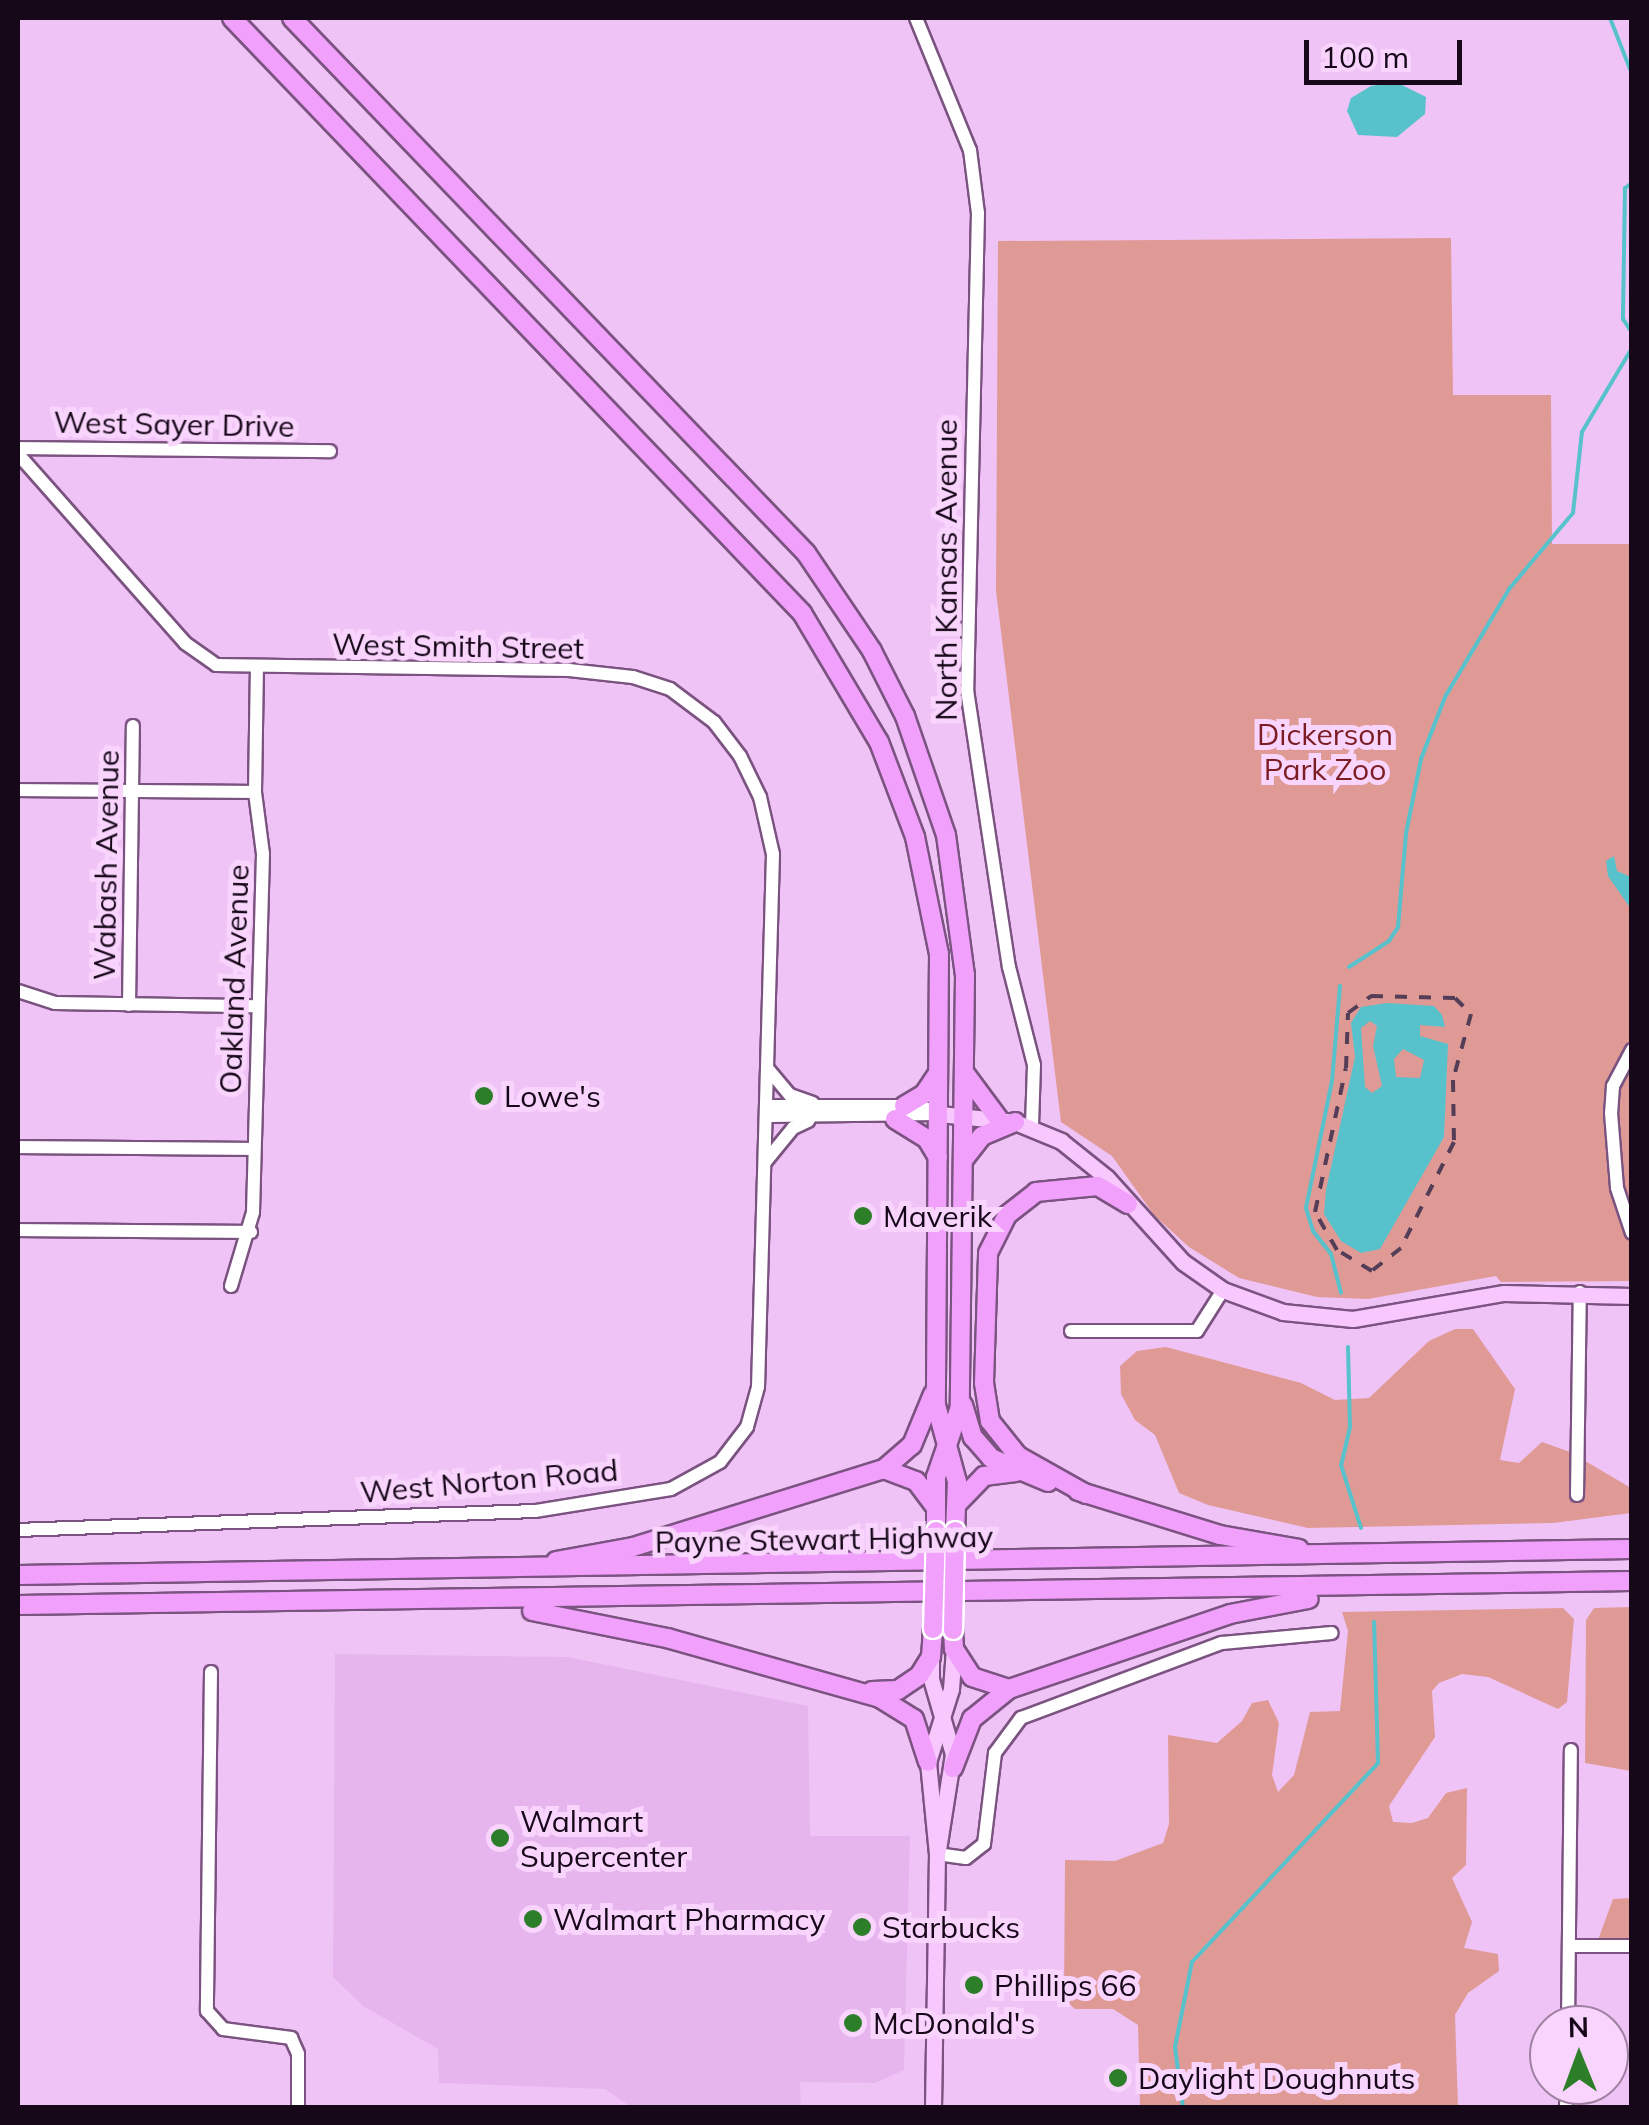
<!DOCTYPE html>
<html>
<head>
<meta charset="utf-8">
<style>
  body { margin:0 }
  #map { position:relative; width:1649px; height:2125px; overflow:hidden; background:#f0c3f6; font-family:Mulish,sans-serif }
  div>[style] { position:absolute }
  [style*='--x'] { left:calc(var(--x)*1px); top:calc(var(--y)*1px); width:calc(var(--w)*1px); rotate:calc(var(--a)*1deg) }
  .built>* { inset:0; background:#e7b5ee }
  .green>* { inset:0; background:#df9a96 }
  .water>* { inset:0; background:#57c2cb }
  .stream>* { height:4px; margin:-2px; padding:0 2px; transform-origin:2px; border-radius:2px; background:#57c2cb }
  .roads { filter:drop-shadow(2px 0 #7b5380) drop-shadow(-2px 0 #7b5380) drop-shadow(0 2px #7b5380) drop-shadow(0 -2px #7b5380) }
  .minor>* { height:12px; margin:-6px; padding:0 6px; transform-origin:6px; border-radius:6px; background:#fff }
  .major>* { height:15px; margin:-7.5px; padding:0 7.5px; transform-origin:7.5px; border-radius:7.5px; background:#f7c7fd }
  .highway>* { height:18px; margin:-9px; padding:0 9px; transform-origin:9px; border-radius:9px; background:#f1a1fc }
  .rail>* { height:4px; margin-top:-2px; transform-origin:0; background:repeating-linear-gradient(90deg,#543d57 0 12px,transparent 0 24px) }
  .bridges { filter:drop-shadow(2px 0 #fff) drop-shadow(-2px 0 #fff) drop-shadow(0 2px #fff) drop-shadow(0 -2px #fff) }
  .highway-bridge>* { height:18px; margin:-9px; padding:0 9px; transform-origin:9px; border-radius:9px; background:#f1a1fc }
  .dots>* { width:28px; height:28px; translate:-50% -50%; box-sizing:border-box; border:5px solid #f9d4fd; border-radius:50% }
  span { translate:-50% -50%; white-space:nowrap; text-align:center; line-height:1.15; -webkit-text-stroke:10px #f9d4fd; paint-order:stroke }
  .street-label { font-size:30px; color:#170819 }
  .park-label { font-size:30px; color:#7c1d23 }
  .poi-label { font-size:30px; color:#170819 }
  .left { translate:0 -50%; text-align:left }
  .frame { position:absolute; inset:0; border:20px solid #170819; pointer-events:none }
  .north { position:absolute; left:1529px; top:2005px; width:100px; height:100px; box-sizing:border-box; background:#f9d4fd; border:2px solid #9f82a2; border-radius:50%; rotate:359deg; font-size:28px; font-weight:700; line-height:40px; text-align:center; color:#170819 }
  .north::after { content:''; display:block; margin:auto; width:35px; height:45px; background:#2d7e29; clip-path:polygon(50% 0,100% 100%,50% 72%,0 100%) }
  .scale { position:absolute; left:1304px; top:40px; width:158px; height:45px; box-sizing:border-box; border:5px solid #170819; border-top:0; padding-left:12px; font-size:30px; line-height:35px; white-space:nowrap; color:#170819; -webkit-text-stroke:8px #f9d4fd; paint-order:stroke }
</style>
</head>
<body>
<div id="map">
  <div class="built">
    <i style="clip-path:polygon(335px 1654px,568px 1657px,808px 1706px,810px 1836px,910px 1836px,904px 2070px,875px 2083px,800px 2082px,801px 2108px,631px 2107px,605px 2089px,439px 2083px,438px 2049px,363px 2006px,333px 1977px)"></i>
  </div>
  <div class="green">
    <i style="clip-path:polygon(1451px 238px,1453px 395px,1551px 395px,1552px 544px,1631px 544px,1632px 1041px,1625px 1052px,1626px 1074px,1632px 1066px,1631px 1281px,1501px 1282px,1496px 1276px,1368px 1299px,1317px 1297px,1239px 1278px,1189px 1247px,1154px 1215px,1112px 1156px,1061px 1122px,996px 591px,998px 241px)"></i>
    <i style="clip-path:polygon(1455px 1329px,1473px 1329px,1515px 1389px,1500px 1460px,1519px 1463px,1542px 1442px,1570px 1452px,1631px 1488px,1631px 1513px,1553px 1523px,1308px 1528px,1208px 1505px,1179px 1493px,1155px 1435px,1135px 1420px,1121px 1394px,1120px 1366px,1137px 1351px,1166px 1347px,1301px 1383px,1335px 1400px,1369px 1398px,1429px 1341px)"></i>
    <i style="clip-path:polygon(1631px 1607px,1632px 1607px,1631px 1771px,1585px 1763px,1586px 1620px,1594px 1608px)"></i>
    <i style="clip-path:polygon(1563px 1608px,1574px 1619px,1567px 1702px,1558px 1709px,1488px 1677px,1462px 1674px,1439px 1683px,1432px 1691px,1435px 1737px,1389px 1806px,1393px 1822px,1412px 1823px,1428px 1818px,1446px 1793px,1467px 1788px,1466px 1865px,1452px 1878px,1472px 1922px,1464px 1948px,1498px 1954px,1499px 1971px,1468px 1993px,1455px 2015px,1458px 2107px,1140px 2107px,1138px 2025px,1113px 2009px,1075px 2009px,1064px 1999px,1065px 1860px,1115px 1861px,1163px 1843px,1169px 1824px,1168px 1735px,1217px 1743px,1242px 1721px,1252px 1703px,1268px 1700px,1279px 1723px,1272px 1775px,1278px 1792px,1294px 1775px,1310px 1712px,1340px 1711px,1348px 1631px,1342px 1612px)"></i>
    <i style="clip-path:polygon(1631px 1898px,1631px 1940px,1598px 1940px,1613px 1899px)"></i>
  </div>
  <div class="water">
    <i style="clip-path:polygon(1396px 82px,1426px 97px,1425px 114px,1397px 137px,1358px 135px,1347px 111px,1351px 98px,1371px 86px)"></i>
    <i style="clip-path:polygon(1614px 856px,1617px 871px,1631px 877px,1631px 909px,1608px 876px,1606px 861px)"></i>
    <i style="clip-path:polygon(evenodd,1387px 1003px,1434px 1006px,1442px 1015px,1445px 1027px,1420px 1025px,1420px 1036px,1448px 1044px,1444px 1137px,1380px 1249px,1361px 1253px,1341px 1241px,1324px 1214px,1326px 1190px,1355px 1057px,1351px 1023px,1361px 1007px,1387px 1003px,1370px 1021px,1377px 1026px,1373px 1046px,1382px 1086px,1372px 1093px,1365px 1087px,1361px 1028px,1370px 1021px,1387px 1003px,1403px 1049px,1424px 1060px,1420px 1078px,1396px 1077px,1394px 1059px,1403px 1049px)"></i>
  </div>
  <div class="stream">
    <i style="--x:1610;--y:18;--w:60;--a:68.6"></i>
    <i style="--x:1632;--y:183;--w:9;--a:144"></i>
    <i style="--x:1625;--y:188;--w:131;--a:90.9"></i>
    <i style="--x:1623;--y:319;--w:17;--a:57"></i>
    <i style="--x:1349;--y:967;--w:48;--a:-33"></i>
    <i style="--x:1389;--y:941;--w:17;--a:-57"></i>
    <i style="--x:1398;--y:927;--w:94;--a:-85.1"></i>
    <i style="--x:1406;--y:833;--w:76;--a:-78.5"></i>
    <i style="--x:1421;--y:759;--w:66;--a:-68.8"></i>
    <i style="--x:1445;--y:697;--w:126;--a:-59.3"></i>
    <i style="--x:1509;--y:589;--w:99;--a:-49.9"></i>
    <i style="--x:1573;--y:513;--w:81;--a:-83.7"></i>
    <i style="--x:1582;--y:432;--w:98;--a:-59.2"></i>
    <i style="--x:1340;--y:986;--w:95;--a:94.8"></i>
    <i style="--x:1332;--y:1081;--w:130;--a:101.6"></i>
    <i style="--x:1306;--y:1208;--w:24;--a:73"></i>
    <i style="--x:1313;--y:1231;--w:29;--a:52"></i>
    <i style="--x:1331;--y:1254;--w:40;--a:75.6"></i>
    <i style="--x:1348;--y:1347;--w:80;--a:88.6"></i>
    <i style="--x:1350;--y:1427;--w:39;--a:103"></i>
    <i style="--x:1341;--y:1465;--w:66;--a:72.4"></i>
    <i style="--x:1183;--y:2108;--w:62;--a:-97.5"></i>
    <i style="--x:1175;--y:2047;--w:87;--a:-78.7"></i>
    <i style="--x:1192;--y:1962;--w:272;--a:-46.9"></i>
    <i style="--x:1378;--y:1763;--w:141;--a:-91.6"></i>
  </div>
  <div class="roads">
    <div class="minor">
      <i style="--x:916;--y:18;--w:143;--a:67.8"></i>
      <i style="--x:970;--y:150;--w:64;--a:82.8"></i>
      <i style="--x:978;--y:213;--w:477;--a:91.3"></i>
      <i style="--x:967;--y:690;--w:280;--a:81.4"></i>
      <i style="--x:1009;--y:967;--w:101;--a:75.7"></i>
      <i style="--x:1034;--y:1065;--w:61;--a:91.9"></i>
      <i style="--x:18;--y:448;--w:312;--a:0.6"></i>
      <i style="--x:18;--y:454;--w:252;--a:48.5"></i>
      <i style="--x:185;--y:643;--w:38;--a:35"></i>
      <i style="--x:216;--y:665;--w:353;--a:0.8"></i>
      <i style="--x:569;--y:670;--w:64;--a:6.2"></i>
      <i style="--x:633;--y:677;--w:39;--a:18"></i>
      <i style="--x:670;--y:689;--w:55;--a:36.9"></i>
      <i style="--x:714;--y:722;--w:43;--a:52.6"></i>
      <i style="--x:740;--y:756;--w:46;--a:64"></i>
      <i style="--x:760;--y:797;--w:58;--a:77.2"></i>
      <i style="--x:773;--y:854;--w:533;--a:91.61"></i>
      <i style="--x:758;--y:1387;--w:41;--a:105.4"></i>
      <i style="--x:747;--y:1427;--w:44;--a:127.6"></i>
      <i style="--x:720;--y:1462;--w:56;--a:151.1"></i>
      <i style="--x:671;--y:1489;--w:138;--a:170.8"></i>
      <i style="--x:535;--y:1511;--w:517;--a:177.9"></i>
      <i style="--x:18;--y:790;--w:237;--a:0.5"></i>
      <i style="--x:18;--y:991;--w:39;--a:18"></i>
      <i style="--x:55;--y:1003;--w:202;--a:0.9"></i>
      <i style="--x:129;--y:1005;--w:279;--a:-89.2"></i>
      <i style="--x:1632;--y:1050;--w:41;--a:117.8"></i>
      <i style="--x:1613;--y:1086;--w:27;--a:94"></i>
      <i style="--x:1611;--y:1113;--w:75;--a:85.4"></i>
      <i style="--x:1617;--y:1188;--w:47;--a:71.6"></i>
      <i style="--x:768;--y:1069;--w:34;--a:50"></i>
      <i style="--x:790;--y:1095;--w:24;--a:19"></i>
      <i style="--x:767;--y:1106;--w:153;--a:0"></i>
      <i style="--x:920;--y:1106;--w:22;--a:22"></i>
      <i style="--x:767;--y:1116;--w:172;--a:-0.7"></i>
      <i style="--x:18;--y:1147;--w:236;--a:0.5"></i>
      <i style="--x:766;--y:1161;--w:43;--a:-50.7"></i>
      <i style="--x:793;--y:1128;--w:17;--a:-25"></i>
      <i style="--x:18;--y:1230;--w:233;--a:0.5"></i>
      <i style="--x:231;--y:1286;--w:77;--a:-73.4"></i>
      <i style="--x:253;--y:1212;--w:358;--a:-88.4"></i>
      <i style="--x:263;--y:854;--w:63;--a:-97.4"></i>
      <i style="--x:255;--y:792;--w:122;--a:-89.1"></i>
      <i style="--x:1071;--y:1331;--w:126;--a:0"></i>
      <i style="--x:1197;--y:1331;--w:49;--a:-57.6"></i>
      <i style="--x:1577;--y:1495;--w:203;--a:-89.2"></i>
      <i style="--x:211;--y:1672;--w:339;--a:90.7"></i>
      <i style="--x:207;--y:2011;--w:24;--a:48"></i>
      <i style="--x:223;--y:2029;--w:69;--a:7.5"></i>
      <i style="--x:291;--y:2038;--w:17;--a:66"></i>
      <i style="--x:298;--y:2054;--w:54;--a:90"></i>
      <i style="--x:937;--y:1854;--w:29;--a:8"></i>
      <i style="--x:966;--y:1858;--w:23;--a:-38"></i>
      <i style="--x:984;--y:1844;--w:92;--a:-83.1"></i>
      <i style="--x:995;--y:1753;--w:44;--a:-53.4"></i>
      <i style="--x:1021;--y:1718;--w:215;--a:-20.5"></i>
      <i style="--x:1222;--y:1643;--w:110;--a:-5.2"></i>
      <i style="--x:1569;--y:1946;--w:63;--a:0"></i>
      <i style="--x:1568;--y:2025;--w:275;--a:-89.4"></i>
      <i style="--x:1566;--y:2108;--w:23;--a:-88"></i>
    </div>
    <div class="major">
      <i style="--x:940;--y:1114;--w:75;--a:6.1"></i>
      <i style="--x:1015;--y:1122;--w:50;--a:22.4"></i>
      <i style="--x:1061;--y:1141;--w:59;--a:38.8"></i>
      <i style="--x:1107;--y:1178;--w:113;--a:47.9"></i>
      <i style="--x:1183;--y:1262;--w:49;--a:35"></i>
      <i style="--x:1223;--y:1290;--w:64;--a:20.1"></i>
      <i style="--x:1283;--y:1312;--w:70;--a:5.7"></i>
      <i style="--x:1353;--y:1319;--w:153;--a:-9.8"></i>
      <i style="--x:1504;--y:1293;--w:128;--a:1.3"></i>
      <i style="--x:931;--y:1657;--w:22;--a:90"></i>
      <i style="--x:931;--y:1679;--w:78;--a:73.7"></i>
      <i style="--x:953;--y:1754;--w:97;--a:98.9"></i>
      <i style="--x:933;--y:2108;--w:254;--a:-89.1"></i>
      <i style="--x:937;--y:1854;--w:92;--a:-95.6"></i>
      <i style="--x:928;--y:1762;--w:77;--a:-72.5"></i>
      <i style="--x:951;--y:1689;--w:40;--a:-85.7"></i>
    </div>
    <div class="highway">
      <i style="--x:232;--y:18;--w:824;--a:46.23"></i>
      <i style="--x:802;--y:613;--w:150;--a:59.2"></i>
      <i style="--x:879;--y:742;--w:102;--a:69.2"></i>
      <i style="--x:915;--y:837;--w:119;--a:78.4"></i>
      <i style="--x:939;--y:954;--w:451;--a:90.4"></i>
      <i style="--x:936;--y:1405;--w:80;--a:74.7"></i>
      <i style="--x:957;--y:1482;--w:49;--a:92.3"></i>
      <i style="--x:292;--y:18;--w:742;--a:46.15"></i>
      <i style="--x:806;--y:553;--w:118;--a:56"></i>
      <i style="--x:872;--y:651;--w:73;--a:63.1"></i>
      <i style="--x:905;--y:716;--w:126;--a:71"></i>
      <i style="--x:946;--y:835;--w:141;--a:82.3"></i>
      <i style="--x:965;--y:975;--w:432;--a:90.7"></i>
      <i style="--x:960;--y:1407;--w:74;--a:108.9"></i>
      <i style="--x:936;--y:1477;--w:54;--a:90"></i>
      <i style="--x:966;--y:1075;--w:54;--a:53.3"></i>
      <i style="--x:904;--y:1106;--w:23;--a:-31"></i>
      <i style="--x:924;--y:1094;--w:25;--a:-56"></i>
      <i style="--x:895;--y:1119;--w:38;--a:32"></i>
      <i style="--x:927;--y:1139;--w:21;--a:59"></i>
      <i style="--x:964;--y:1159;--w:29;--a:-52"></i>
      <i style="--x:982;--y:1136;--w:36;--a:-23"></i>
      <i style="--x:963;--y:1405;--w:34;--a:73"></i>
      <i style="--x:973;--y:1437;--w:28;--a:49"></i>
      <i style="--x:991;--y:1458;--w:62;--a:22.8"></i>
      <i style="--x:884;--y:1469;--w:34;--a:21"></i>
      <i style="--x:916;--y:1481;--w:30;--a:53"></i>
      <i style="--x:1078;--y:1491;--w:149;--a:17.2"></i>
      <i style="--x:1220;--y:1535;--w:80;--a:10"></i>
      <i style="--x:1086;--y:1494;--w:78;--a:-150.8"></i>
      <i style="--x:1018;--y:1456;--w:45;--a:-128.7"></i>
      <i style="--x:990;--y:1421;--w:38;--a:-99"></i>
      <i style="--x:984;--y:1383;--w:130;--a:-88.2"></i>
      <i style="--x:988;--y:1253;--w:42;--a:-63.4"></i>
      <i style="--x:1007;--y:1215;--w:37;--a:-38"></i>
      <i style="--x:1036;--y:1192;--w:62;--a:-5.5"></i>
      <i style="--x:1098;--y:1186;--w:35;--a:31"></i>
      <i style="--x:957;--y:1504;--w:39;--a:-46"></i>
      <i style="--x:984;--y:1476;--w:32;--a:-7"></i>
      <i style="--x:556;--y:1561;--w:78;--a:-10.3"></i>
      <i style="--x:633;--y:1547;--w:263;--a:-17.3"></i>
      <i style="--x:884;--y:1469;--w:37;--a:-41"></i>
      <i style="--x:912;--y:1445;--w:55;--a:-67.6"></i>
      <i style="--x:18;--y:1575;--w:1614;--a:-0.92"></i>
      <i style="--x:18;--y:1605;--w:1614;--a:-0.85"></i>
      <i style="--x:532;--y:1611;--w:138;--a:11.3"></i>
      <i style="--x:667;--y:1638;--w:221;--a:15.7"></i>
      <i style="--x:880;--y:1698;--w:40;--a:32"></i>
      <i style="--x:914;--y:1719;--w:45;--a:72"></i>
      <i style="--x:953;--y:1630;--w:19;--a:87"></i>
      <i style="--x:954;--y:1649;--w:33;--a:57"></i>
      <i style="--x:972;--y:1677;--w:39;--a:18"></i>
      <i style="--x:872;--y:1691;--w:26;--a:-2"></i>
      <i style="--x:898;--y:1690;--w:25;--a:-34"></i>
      <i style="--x:919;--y:1676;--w:22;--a:-58"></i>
      <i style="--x:931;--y:1657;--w:28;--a:-86"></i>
      <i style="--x:953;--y:1768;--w:53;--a:-68.8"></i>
      <i style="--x:972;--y:1719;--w:48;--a:-39"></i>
      <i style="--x:1009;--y:1689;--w:233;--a:-18.7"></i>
      <i style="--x:1230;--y:1614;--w:80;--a:-10.8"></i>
    </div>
  </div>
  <div class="rail">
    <i style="--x:1371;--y:996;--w:84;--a:1.4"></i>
    <i style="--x:1455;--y:998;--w:23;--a:45"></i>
    <i style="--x:1471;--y:1014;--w:68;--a:105.3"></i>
    <i style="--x:1453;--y:1080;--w:62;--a:89.1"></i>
    <i style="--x:1454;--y:1142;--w:119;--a:116.6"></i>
    <i style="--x:1401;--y:1248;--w:37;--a:142"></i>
    <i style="--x:1372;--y:1271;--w:41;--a:-149"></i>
    <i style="--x:1337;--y:1250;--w:44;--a:-120.1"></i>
    <i style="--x:1315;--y:1212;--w:147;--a:-77.9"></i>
    <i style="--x:1346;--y:1068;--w:55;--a:-87.9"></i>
    <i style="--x:1348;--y:1013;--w:29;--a:-36"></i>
  </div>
  <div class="bridges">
    <div class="highway-bridge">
      <i style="--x:933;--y:1629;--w:98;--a:-88.2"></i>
      <i style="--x:953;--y:1630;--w:99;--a:-88.8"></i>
    </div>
  </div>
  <div class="dots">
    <i style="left:484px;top:1096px;background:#2d7e29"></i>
    <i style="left:863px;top:1216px;background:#2d7e29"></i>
    <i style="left:500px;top:1838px;background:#2d7e29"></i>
    <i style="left:533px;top:1919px;background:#2d7e29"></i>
    <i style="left:862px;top:1927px;background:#2d7e29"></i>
    <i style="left:974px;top:1985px;background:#2d7e29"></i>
    <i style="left:853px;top:2023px;background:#2d7e29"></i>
    <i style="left:1118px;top:2078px;background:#2d7e29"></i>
  </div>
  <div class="street-label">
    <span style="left:174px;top:424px;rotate:1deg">West Sayer Drive</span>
    <span style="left:946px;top:570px;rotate:-90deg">North Kansas Avenue</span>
    <span style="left:458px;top:646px;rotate:1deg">West Smith Street</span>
    <span style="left:106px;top:865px;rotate:-89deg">Wabash Avenue</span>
    <span style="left:234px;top:979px;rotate:-88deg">Oakland Avenue</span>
    <span style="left:489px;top:1481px;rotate:-5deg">West Norton Road</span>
    <span style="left:824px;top:1539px;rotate:-1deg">Payne Stewart Highway</span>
  </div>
  <div class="park-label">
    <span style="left:1325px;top:751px">Dickerson<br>Park Zoo</span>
  </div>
  <div class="poi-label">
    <span class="left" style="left:504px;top:1096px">Lowe's</span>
    <span class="left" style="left:883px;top:1216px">Maverik</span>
    <span class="left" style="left:520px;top:1838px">Walmart<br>Supercenter</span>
    <span class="left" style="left:553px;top:1919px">Walmart Pharmacy</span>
    <span class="left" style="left:882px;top:1927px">Starbucks</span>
    <span class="left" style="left:994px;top:1985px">Phillips 66</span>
    <span class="left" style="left:873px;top:2023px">McDonald's</span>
    <span class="left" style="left:1138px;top:2078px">Daylight Doughnuts</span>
  </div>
  <div class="frame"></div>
  <div class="north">N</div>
  <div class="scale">100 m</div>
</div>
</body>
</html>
